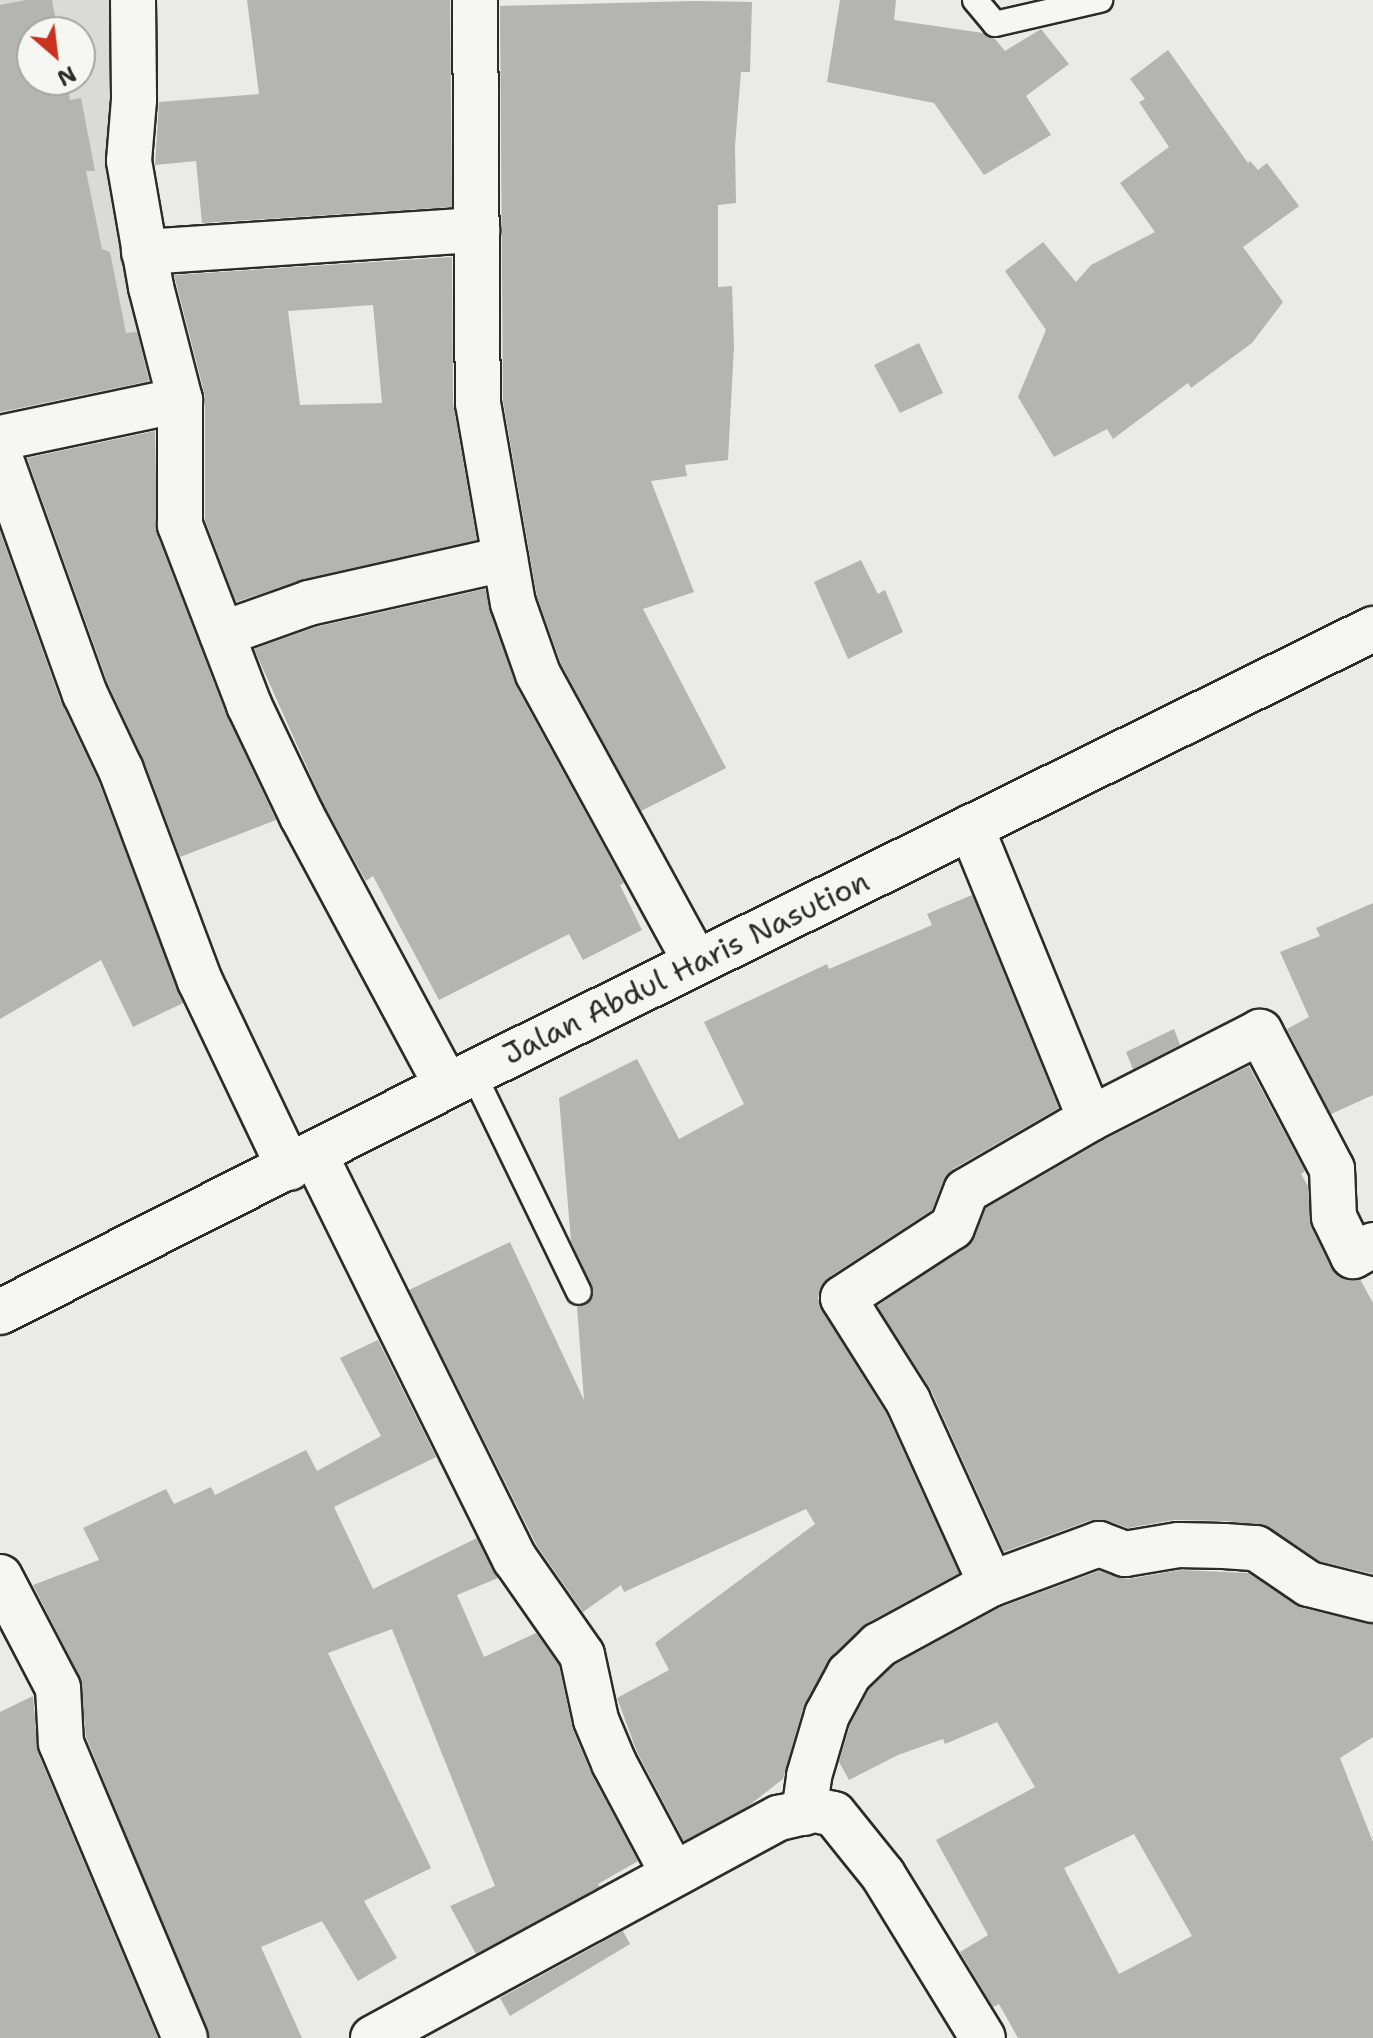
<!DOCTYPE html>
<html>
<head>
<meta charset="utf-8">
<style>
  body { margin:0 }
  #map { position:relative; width:1373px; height:2038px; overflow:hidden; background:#eaeae6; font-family:"Shantell Sans",sans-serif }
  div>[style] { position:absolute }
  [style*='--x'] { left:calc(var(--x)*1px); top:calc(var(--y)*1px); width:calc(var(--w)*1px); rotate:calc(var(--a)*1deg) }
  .built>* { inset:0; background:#dadad6 }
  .building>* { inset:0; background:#b4b4b1 }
  .roads { filter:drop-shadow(2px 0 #2b2b2b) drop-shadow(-2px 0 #2b2b2b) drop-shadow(0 2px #2b2b2b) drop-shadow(0 -2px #2b2b2b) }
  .lane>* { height:24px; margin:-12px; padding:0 12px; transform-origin:12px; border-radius:12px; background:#f6f6f2 }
  .street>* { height:44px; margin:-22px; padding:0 22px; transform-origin:22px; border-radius:22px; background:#f6f6f2 }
  .highway>* { height:44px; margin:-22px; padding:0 22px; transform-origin:22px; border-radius:22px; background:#f6f6f2 }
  span { translate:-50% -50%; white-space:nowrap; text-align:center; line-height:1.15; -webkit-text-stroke:6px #f6f6f2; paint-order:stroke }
  .street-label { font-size:30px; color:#2b2b2b }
  .north { position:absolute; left:16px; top:16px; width:80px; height:80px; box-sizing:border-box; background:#f6f6f2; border:2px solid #a5a5a2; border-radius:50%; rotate:152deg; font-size:22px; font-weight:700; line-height:32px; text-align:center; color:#2b2b2b }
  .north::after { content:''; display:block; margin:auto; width:28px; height:36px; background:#c8321e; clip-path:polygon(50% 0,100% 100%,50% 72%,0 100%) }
</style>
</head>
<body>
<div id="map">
  <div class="built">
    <i style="clip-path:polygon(evenodd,0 0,121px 0,174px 395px,0 436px,0 0,32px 32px,80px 32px,80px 80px,32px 80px,32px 32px)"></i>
  </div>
  <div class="building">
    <i style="clip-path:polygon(26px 0,52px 0,58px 32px,32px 32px,32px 80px,67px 80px,70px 100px,81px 98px,95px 171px,86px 171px,102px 249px,110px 252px,126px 333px,137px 332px,149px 381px,0 412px,0 5px)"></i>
    <i style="clip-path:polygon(247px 0,450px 0,452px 207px,202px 223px,196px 161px,155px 165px,159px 102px,259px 94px)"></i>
    <i style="clip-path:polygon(840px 0,896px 0,894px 20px,983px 33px,995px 39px,1005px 51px,1041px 29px,1069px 64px,1026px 96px,1051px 135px,984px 175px,934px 103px,827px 82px)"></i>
    <i style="clip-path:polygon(695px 1px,752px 2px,750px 72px,741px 72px,735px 146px,736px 203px,718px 205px,718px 287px,732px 286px,734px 346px,728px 460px,685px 465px,687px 476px,651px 481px,694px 592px,643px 609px,726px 768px,641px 811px,561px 664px,537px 597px,503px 401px,500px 6px)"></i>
    <i style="clip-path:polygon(1168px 50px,1248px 163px,1250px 161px,1258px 170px,1267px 163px,1299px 206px,1243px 247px,1283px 302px,1252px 343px,1191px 388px,1188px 383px,1113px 439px,1107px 429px,1054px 457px,1018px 397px,1046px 330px,1005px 271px,1043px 242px,1076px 282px,1091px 265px,1155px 232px,1120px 183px,1169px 147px,1139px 102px,1145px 99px,1130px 79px)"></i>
    <i style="clip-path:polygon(evenodd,452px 257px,453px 403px,477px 540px,304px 579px,236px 602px,205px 520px,205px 396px,174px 275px,452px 257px,373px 305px,382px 403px,300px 405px,288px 311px,373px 305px)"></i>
    <i style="clip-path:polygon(919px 343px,943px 393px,900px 413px,874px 365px)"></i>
    <i style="clip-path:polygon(155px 431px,157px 534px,226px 714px,276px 820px,180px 857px,144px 761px,108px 684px,27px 458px)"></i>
    <i style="clip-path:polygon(0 531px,61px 702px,98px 780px,183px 1003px,133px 1027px,101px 960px,0 1019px)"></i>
    <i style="clip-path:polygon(861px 560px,878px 594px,885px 590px,903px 632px,848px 659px,814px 582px)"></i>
    <i style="clip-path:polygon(485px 589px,516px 686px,624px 883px,620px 885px,642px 930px,583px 960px,569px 934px,439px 1000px,373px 876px,366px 881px,324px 805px,254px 649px,316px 627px)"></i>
    <i style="clip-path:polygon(972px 895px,1059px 1108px,953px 1169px,943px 1182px,932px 1210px,829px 1277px,821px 1286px,818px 1298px,822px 1311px,886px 1413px,959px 1573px,867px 1623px,832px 1656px,803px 1708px,783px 1779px,747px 1807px,684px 1841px,637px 1752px,617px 1698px,669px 1670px,655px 1643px,815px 1524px,806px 1509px,624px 1592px,621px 1585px,583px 1612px,537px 1546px,409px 1290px,510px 1242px,584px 1400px,577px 1307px,586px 1305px,594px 1292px,571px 1241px,559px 1098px,637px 1059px,679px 1139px,744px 1104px,704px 1022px,827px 964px,829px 969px,932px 925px,927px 914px)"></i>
    <i style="clip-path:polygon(1373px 903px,1373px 1095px,1331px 1114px,1287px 1029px,1309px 1017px,1280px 952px,1320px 936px,1316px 928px)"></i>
    <i style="clip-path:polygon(1174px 1029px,1180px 1045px,1133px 1069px,1126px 1052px)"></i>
    <i style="clip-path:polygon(1249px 1066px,1305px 1171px,1301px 1174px,1308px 1186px,1311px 1227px,1331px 1267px,1340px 1277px,1360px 1279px,1373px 1303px,1373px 1574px,1319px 1561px,1269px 1527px,1226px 1521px,1174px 1520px,1128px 1528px,1108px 1521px,1091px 1520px,1004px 1552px,931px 1390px,877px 1306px,966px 1247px,975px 1236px,986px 1208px,1102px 1141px)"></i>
    <i style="clip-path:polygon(378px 1340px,436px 1457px,334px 1507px,373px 1589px,477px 1538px,498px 1578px,457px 1595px,484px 1657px,536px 1633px,559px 1665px,573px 1730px,592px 1775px,638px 1861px,598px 1884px,600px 1887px,476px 1954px,450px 1906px,495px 1886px,392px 1629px,328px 1653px,431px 1868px,364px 1901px,397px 1958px,358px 1981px,322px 1921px,261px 1947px,302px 2038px,209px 2038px,86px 1737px,80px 1677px,33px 1585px,99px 1560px,83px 1528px,166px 1489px,174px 1504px,211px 1487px,215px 1495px,306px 1450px,317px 1471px,381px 1436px,340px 1358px)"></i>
    <i style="clip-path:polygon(evenodd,1180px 1570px,1248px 1573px,1302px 1608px,1373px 1624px,1373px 1737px,1340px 1758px,1373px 1842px,1373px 2038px,1018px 2038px,999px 2004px,993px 2007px,960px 1952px,988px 1935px,936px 1840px,1035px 1787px,997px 1722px,945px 1744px,943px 1739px,898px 1755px,849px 1780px,839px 1762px,850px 1725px,869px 1689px,894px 1665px,1001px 1607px,1099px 1571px,1128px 1579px,1180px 1570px,1134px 1834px,1192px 1936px,1119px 1974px,1064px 1868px,1134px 1834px)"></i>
    <i style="clip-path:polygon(33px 1696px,38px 1753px,158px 2038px,0 2038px,0 1712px)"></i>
    <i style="clip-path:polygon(623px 1931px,630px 1944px,510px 2016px,500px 1998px)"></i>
  </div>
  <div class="roads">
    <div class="lane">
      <i style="--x:975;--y:0;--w:31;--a:50"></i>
      <i style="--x:995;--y:24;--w:108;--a:-12.9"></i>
      <i style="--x:473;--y:1073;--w:243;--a:64.2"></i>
    </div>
    <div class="street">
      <i style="--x:133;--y:0;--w:100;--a:89.4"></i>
      <i style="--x:134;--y:100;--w:61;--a:94.7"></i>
      <i style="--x:129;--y:161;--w:128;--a:80.1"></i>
      <i style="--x:151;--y:287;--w:117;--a:75.6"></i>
      <i style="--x:180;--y:400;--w:125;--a:90"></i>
      <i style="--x:180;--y:525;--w:193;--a:69"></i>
      <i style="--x:249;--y:705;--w:123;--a:64.5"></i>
      <i style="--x:302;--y:816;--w:306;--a:61.8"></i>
      <i style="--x:475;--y:0;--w:403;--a:89.6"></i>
      <i style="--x:478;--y:403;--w:203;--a:80.1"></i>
      <i style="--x:513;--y:603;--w:75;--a:70.6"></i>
      <i style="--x:538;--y:674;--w:329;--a:61.3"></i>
      <i style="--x:144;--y:252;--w:334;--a:-3.8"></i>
      <i style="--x:0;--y:438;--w:184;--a:-11.9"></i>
      <i style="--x:0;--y:457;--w:252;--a:70.3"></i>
      <i style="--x:85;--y:694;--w:84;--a:64.7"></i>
      <i style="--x:121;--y:770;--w:225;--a:69.5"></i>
      <i style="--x:200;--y:981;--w:207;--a:64.5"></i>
      <i style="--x:222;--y:634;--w:92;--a:-19.6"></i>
      <i style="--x:309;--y:603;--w:201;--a:-12.7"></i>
      <i style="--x:971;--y:827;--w:315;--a:67.8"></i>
      <i style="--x:315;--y:1155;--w:451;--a:63.7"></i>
      <i style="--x:515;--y:1559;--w:117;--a:55.1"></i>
      <i style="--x:582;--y:1655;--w:66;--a:77.8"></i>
      <i style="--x:596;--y:1720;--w:47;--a:67.3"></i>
      <i style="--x:614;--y:1763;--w:126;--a:62"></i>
      <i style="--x:1373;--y:1245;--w:23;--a:151"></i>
      <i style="--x:1353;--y:1256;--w:43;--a:-116"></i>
      <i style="--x:1334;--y:1217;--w:48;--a:-92.4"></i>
      <i style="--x:1332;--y:1169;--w:155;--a:-117.7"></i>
      <i style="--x:1260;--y:1032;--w:191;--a:152.9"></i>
      <i style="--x:1090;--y:1119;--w:143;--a:149.9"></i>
      <i style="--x:966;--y:1191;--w:39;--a:111"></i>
      <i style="--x:952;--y:1227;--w:130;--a:146.9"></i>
      <i style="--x:843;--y:1298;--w:122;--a:57.7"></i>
      <i style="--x:908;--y:1401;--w:201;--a:65.6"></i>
      <i style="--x:991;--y:1584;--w:115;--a:-20.3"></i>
      <i style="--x:1099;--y:1544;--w:28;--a:21"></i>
      <i style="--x:1125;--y:1554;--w:54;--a:-9.6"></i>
      <i style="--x:1178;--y:1545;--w:46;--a:1.2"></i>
      <i style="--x:1224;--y:1546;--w:32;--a:4"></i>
      <i style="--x:1256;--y:1548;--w:64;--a:34.2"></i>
      <i style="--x:1309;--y:1584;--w:66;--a:14"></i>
      <i style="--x:0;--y:1577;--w:125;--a:62.4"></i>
      <i style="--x:58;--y:1688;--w:55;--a:86.9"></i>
      <i style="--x:61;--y:1743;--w:320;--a:67.2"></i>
      <i style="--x:804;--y:1813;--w:37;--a:-82"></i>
      <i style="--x:809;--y:1776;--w:64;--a:-73.6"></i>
      <i style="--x:827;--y:1715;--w:47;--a:-61.8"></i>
      <i style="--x:849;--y:1674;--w:42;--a:-44"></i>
      <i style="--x:879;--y:1645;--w:128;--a:-28.6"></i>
      <i style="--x:373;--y:2038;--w:462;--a:-28.5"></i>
      <i style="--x:779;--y:1818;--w:37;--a:-13"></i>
      <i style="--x:815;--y:1810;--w:19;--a:12"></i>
      <i style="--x:834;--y:1814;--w:78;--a:51.2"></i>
      <i style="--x:883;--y:1875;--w:191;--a:58.5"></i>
    </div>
    <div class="highway">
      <i style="--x:0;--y:1312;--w:530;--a:-26.81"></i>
      <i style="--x:473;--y:1073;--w:1004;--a:-26.26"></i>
    </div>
  </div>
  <div class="street-label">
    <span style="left:686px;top:968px;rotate:-26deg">Jalan Abdul Haris Nasution</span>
  </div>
  <div class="north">N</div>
</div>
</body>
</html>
